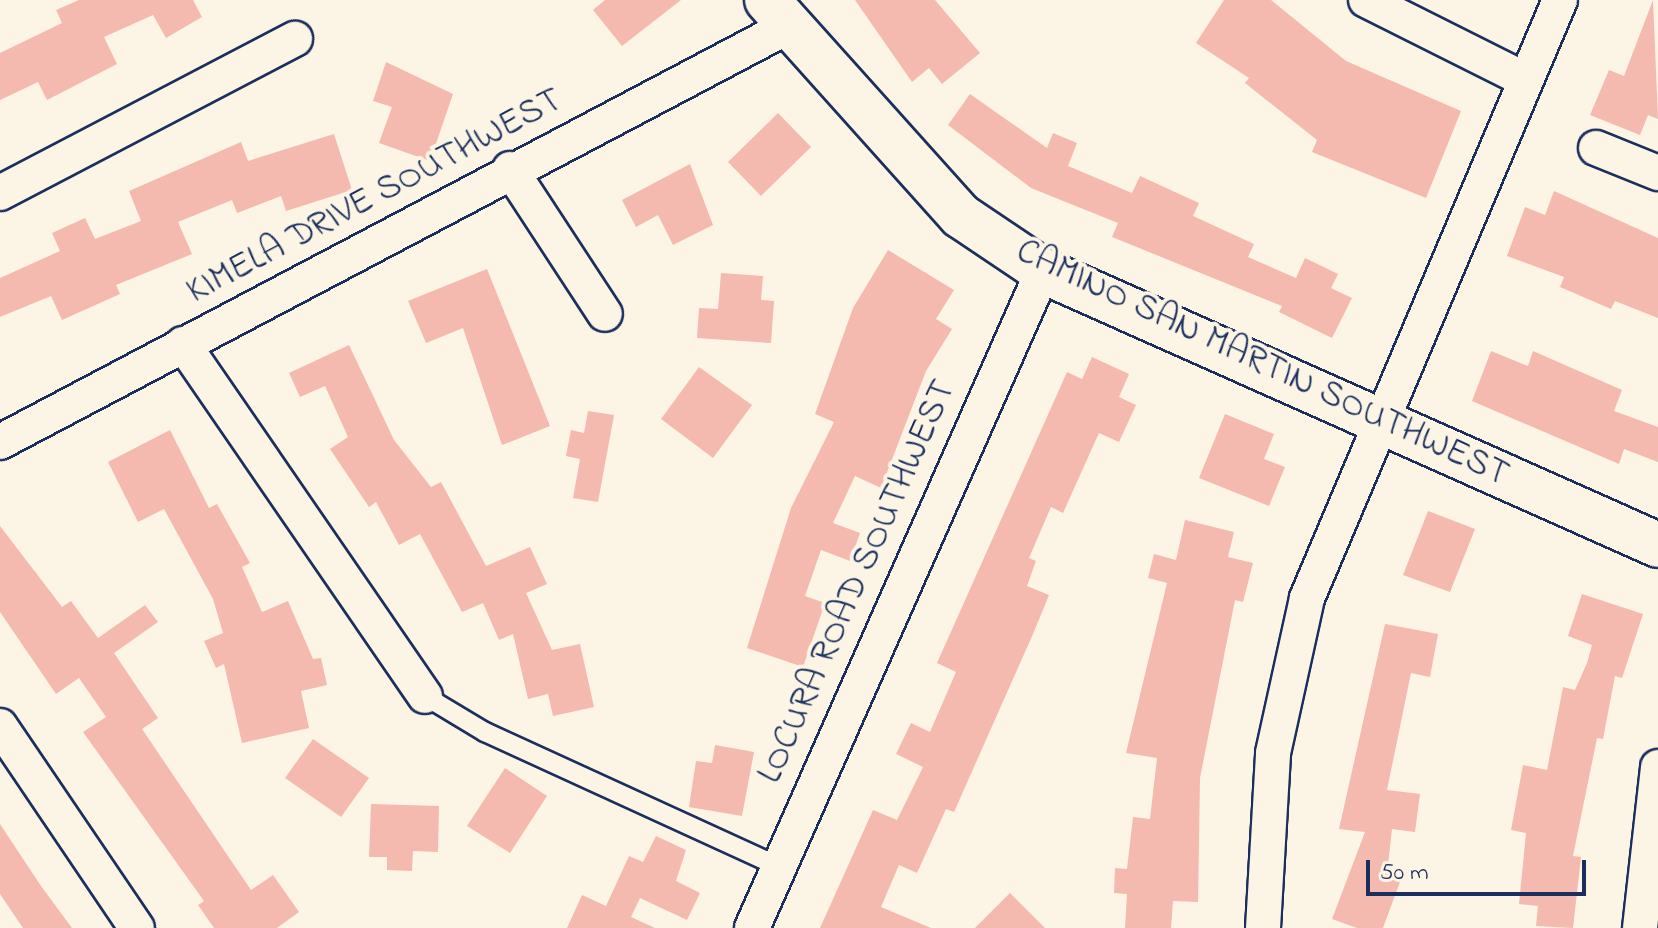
<!DOCTYPE html>
<html>
<head>
<meta charset="utf-8">
<style>
  body { margin:0 }
  #map { position:relative; width:1658px; height:928px; overflow:hidden; background:#fcf5e5; font-family:"Indie Flower",sans-serif }
  div>[style] { position:absolute }
  [style*='--x'] { left:calc(var(--x)*1px); top:calc(var(--y)*1px); width:calc(var(--w)*1px); rotate:calc(var(--a)*1deg) }
  .building>* { inset:0; background:#f4b9af }
  .roads { filter:drop-shadow(2px 0 #1b2f5e) drop-shadow(-2px 0 #1b2f5e) drop-shadow(0 2px #1b2f5e) drop-shadow(0 -2px #1b2f5e) }
  .lane>* { height:18px; margin:-9px; padding:0 9px; transform-origin:9px; border-radius:9px; background:#fcf5e5 }
  .street>* { height:34px; margin:-17px; padding:0 17px; transform-origin:17px; border-radius:17px; background:#fcf5e5 }
  .secondary>* { height:44px; margin:-22px; padding:0 22px; transform-origin:22px; border-radius:22px; background:#fcf5e5 }
  span { translate:-50% -50%; white-space:nowrap; text-align:center; line-height:1.15; -webkit-text-stroke:8px #fcf5e5; paint-order:stroke }
  .street-label { font-size:36px; color:#1b2f5e }
  .scale { position:absolute; left:1366px; top:860px; width:220px; height:36px; box-sizing:border-box; border:4px solid #1b2f5e; border-top:0; padding-left:10px; font-size:24px; line-height:28px; white-space:nowrap; color:#1b2f5e; -webkit-text-stroke:6px #fcf5e5; paint-order:stroke }
</style>
</head>
<body>
<div id="map">
  <div class="building">
    <i style="clip-path:polygon(79px 0,193px 0,202px 17px,166px 38px,153px 15px,104px 37px,117px 64px,47px 100px,38px 82px,0 100px,0 53px,62px 23px,56px 10px)"></i>
    <i style="clip-path:polygon(605px 0,681px 0,622px 46px,593px 10px)"></i>
    <i style="clip-path:polygon(855px 0,935px 0,980px 53px,942px 84px,929px 68px,912px 82px)"></i>
    <i style="clip-path:polygon(1224px 0,1271px 0,1346px 61px,1461px 111px,1426px 198px,1312px 152px,1317px 140px,1245px 83px,1249px 78px,1196px 43px)"></i>
    <i style="clip-path:polygon(1653px 0,1658px 119px,1648px 115px,1640px 135px,1590px 115px,1609px 70px,1624px 76px)"></i>
    <i style="clip-path:polygon(386px 62px,453px 94px,430px 161px,379px 143px,392px 107px,373px 101px)"></i>
    <i style="clip-path:polygon(970px 94px,1047px 148px,1053px 133px,1077px 143px,1068px 166px,1132px 193px,1140px 176px,1199px 203px,1193px 216px,1254px 244px,1248px 257px,1296px 278px,1305px 258px,1338px 274px,1331px 288px,1352px 298px,1332px 338px,1279px 312px,1282px 306px,1112px 237px,1118px 223px,1031px 188px,948px 125px)"></i>
    <i style="clip-path:polygon(778px 113px,811px 147px,761px 196px,728px 162px)"></i>
    <i style="clip-path:polygon(334px 134px,352px 190px,286px 211px,281px 196px,237px 213px,232px 200px,178px 222px,192px 254px,116px 285px,120px 294px,62px 320px,51px 296px,0 317px,0 278px,60px 251px,52px 233px,85px 218px,95px 239px,141px 221px,129px 191px,241px 142px,248px 161px)"></i>
    <i style="clip-path:polygon(690px 164px,713px 225px,673px 245px,658px 215px,636px 227px,622px 200px)"></i>
    <i style="clip-path:polygon(1554px 191px,1658px 238px,1658px 318px,1615px 301px,1611px 309px,1560px 287px,1564px 277px,1507px 256px,1525px 207px,1545px 215px)"></i>
    <i style="clip-path:polygon(888px 250px,954px 290px,936px 319px,952px 329px,926px 371px,881px 488px,855px 476px,833px 523px,860px 533px,850px 561px,821px 550px,805px 596px,825px 603px,803px 667px,747px 648px,791px 508px,834px 422px,815px 414px,853px 308px)"></i>
    <i style="clip-path:polygon(487px 269px,550px 426px,502px 445px,463px 328px,426px 343px,408px 301px)"></i>
    <i style="clip-path:polygon(721px 273px,763px 276px,761px 300px,774px 301px,771px 343px,697px 338px,699px 308px,718px 309px)"></i>
    <i style="clip-path:polygon(349px 345px,394px 440px,431px 487px,441px 482px,486px 566px,530px 547px,547px 584px,526px 593px,552px 650px,580px 644px,594px 707px,553px 716px,548px 694px,528px 699px,513px 634px,499px 640px,483px 603px,462px 612px,420px 534px,399px 545px,376px 502px,369px 507px,330px 449px,348px 437px,325px 386px,300px 397px,289px 373px)"></i>
    <i style="clip-path:polygon(1491px 351px,1528px 366px,1533px 351px,1622px 390px,1614px 411px,1658px 427px,1658px 462px,1624px 449px,1619px 464px,1472px 401px)"></i>
    <i style="clip-path:polygon(1092px 357px,1129px 374px,1119px 397px,1136px 405px,1119px 442px,1099px 433px,1063px 513px,1051px 507px,1029px 558px,1036px 561px,1027px 586px,1049px 595px,1033px 634px,954px 812px,946px 809px,917px 873px,899px 865px,881px 907px,931px 928px,820px 928px,873px 810px,897px 820px,923px 767px,896px 754px,911px 723px,930px 732px,956px 672px,937px 663px,1067px 372px,1082px 379px)"></i>
    <i style="clip-path:polygon(699px 367px,752px 405px,713px 458px,661px 419px)"></i>
    <i style="clip-path:polygon(588px 411px,614px 415px,598px 502px,573px 498px,580px 459px,566px 456px,571px 430px,584px 433px)"></i>
    <i style="clip-path:polygon(1225px 414px,1274px 434px,1264px 459px,1285px 467px,1269px 506px,1199px 478px)"></i>
    <i style="clip-path:polygon(170px 430px,209px 508px,217px 504px,250px 563px,242px 567px,262px 612px,288px 601px,313px 659px,321px 658px,327px 685px,301px 691px,309px 728px,242px 743px,224px 664px,216px 668px,204px 641px,223px 633px,213px 599px,164px 509px,138px 522px,108px 462px)"></i>
    <i style="clip-path:polygon(1428px 511px,1475px 529px,1450px 592px,1403px 575px)"></i>
    <i style="clip-path:polygon(1185px 520px,1234px 532px,1228px 557px,1253px 563px,1243px 602px,1235px 600px,1200px 778px,1198px 902px,1173px 901px,1171px 928px,1125px 928px,1127px 894px,1114px 893px,1115px 868px,1127px 869px,1133px 817px,1150px 819px,1157px 758px,1126px 753px,1167px 583px,1148px 578px,1154px 554px,1176px 560px)"></i>
    <i style="clip-path:polygon(0 526px,62px 607px,71px 601px,98px 638px,145px 605px,158px 622px,114px 653px,158px 718px,142px 729px,251px 890px,273px 875px,299px 912px,277px 928px,214px 928px,198px 905px,204px 901px,83px 732px,106px 717px,79px 678px,56px 694px,0 612px)"></i>
    <i style="clip-path:polygon(1582px 594px,1643px 614px,1622px 678px,1615px 676px,1603px 739px,1597px 738px,1573px 856px,1581px 857px,1573px 928px,1536px 926px,1538px 906px,1519px 904px,1526px 833px,1511px 830px,1523px 765px,1547px 770px,1563px 687px,1575px 690px,1587px 663px,1592px 645px,1568px 636px)"></i>
    <i style="clip-path:polygon(1385px 624px,1438px 634px,1430px 677px,1411px 673px,1387px 790px,1420px 794px,1415px 832px,1392px 829px,1387px 874px,1401px 879px,1383px 928px,1357px 928px,1332px 919px,1365px 832px,1339px 829px)"></i>
    <i style="clip-path:polygon(313px 739px,369px 778px,341px 817px,285px 778px)"></i>
    <i style="clip-path:polygon(715px 745px,754px 752px,742px 816px,689px 807px,696px 761px,712px 763px)"></i>
    <i style="clip-path:polygon(505px 768px,547px 796px,510px 853px,467px 826px)"></i>
    <i style="clip-path:polygon(371px 804px,439px 806px,438px 852px,413px 851px,412px 871px,387px 870px,387px 857px,369px 857px)"></i>
    <i style="clip-path:polygon(0 824px,41px 886px,72px 928px,23px 928px,0 894px)"></i>
    <i style="clip-path:polygon(656px 836px,686px 850px,676px 881px,700px 893px,687px 920px,640px 898px,631px 917px,655px 928px,567px 928px,582px 895px,606px 906px,629px 856px,643px 862px)"></i>
    <i style="clip-path:polygon(1010px 893px,1045px 928px,975px 928px)"></i>
  </div>
  <div class="roads">
    <div class="lane">
      <i style="--x:425;--y:696;--w:70;--a:31"></i>
      <i style="--x:485;--y:732;--w:320;--a:24.6"></i>
    </div>
    <div class="street">
      <i style="--x:1366;--y:0;--w:177;--a:26.6"></i>
      <i style="--x:1596;--y:148;--w:67;--a:22"></i>
      <i style="--x:510;--y:169;--w:173;--a:56.8"></i>
      <i style="--x:0;--y:193;--w:333;--a:-27.6"></i>
      <i style="--x:183;--y:344;--w:427;--a:55.5"></i>
      <i style="--x:0;--y:442;--w:892;--a:-27.8"></i>
      <i style="--x:0;--y:726;--w:244;--a:55.9"></i>
      <i style="--x:752;--y:928;--w:719;--a:-66.11"></i>
      <i style="--x:1263;--y:928;--w:175;--a:-86.7"></i>
      <i style="--x:1273;--y:753;--w:159;--a:-77.6"></i>
      <i style="--x:1307;--y:598;--w:649;--a:-67.07"></i>
      <i style="--x:1640;--y:928;--w:162;--a:-83.6"></i>
    </div>
    <div class="secondary">
      <i style="--x:767;--y:0;--w:290;--a:48.1"></i>
      <i style="--x:961;--y:216;--w:99;--a:33.9"></i>
      <i style="--x:1043;--y:271;--w:673;--a:24.01"></i>
    </div>
  </div>
  <div class="street-label">
    <span style="left:375px;top:197px;rotate:-28deg">KIMELA DRIVE SOUTHWEST</span>
    <span style="left:1262px;top:364px;rotate:25deg">CAMINO SAN MARTIN SOUTHWEST</span>
    <span style="left:858px;top:582px;rotate:-66deg">LOCURA ROAD SOUTHWEST</span>
  </div>
  <div class="scale">50 m</div>
</div>
</body>
</html>
